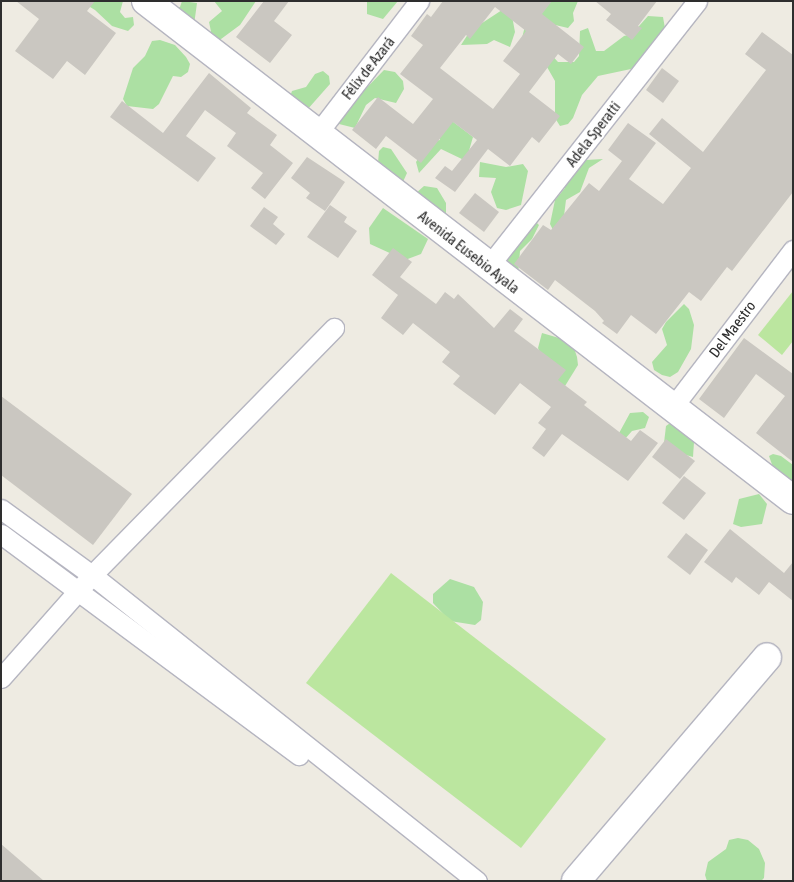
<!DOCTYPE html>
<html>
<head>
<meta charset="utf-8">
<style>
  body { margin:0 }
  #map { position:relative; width:794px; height:882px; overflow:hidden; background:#eeebe2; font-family:"Asap Condensed",sans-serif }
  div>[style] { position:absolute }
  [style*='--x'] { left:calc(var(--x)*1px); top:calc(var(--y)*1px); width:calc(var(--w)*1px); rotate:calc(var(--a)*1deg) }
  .green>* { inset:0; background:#ace0a3 }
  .pitch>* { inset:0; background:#bbe69f }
  .building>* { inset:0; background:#cac7c1 }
  .roads { filter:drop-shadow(1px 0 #b5b5c0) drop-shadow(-1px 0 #b5b5c0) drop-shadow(0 1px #b5b5c0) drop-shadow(0 -1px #b5b5c0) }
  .street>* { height:19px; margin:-9.5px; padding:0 9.5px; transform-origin:9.5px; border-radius:9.5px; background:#fff }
  .secondary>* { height:28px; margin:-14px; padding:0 14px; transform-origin:14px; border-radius:14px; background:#fff }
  span { translate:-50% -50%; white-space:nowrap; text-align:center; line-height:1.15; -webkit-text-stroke:4px #fff; paint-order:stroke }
  .street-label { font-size:15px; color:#2e2e2e }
  .frame { position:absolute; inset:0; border:2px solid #2e2e2e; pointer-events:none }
</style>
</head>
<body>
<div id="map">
  <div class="green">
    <i style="clip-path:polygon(80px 1px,123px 1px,120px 12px,125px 18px,133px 17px,134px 25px,128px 31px,112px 26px,95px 10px)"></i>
    <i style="clip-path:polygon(182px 1px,197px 3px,194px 25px,170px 9px,180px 7px)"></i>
    <i style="clip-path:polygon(214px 1px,256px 1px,240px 25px,217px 42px,213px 41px,209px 22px,222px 11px)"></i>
    <i style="clip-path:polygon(367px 1px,398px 1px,383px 19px,367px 14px)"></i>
    <i style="clip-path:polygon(545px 1px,578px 1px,573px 13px,574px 21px,568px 28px,551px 24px,548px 51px,558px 62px,574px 62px,579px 56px,580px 31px,588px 28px,596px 51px,604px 51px,624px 36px,632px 34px,648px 16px,663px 17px,666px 34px,653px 55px,631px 69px,598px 76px,582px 95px,573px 118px,568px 124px,560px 126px,555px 118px,555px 81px,547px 67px,519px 50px,525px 26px)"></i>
    <i style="clip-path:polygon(502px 10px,512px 16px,515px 32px,510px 47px,494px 40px,487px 44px,461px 45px,470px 31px)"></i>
    <i style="clip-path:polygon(160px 40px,175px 45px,186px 57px,190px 64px,188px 72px,181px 77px,173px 76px,159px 104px,153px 109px,127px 106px,123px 99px,133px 68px,145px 56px,152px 41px)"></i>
    <i style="clip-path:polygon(384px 70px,395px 72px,403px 81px,404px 89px,396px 103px,375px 98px,366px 105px,355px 128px,339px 124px,336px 121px,341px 114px)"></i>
    <i style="clip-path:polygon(323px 71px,329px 76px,330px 84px,307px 110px,287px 105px,292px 91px,306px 87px,315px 74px)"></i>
    <i style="clip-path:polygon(452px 121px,473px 137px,466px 161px,441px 149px,419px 173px,416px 162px,429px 142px,440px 140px,440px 132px)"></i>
    <i style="clip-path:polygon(383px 147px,391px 149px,407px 173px,402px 184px,378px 163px,379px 151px)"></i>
    <i style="clip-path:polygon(603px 159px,589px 168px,580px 192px,566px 200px,564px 216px,554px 232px,550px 224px,555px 200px,565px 188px,558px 190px,569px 161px)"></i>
    <i style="clip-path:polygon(480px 162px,506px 167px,523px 164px,528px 171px,521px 205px,506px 210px,497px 208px,491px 192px,496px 178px,479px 177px)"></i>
    <i style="clip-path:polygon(424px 186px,437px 188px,446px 203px,446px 216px,415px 194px)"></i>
    <i style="clip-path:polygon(383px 208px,428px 239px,421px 254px,405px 260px,370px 244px,369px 228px)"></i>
    <i style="clip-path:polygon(533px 219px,539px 225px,532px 239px,520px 251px,518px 275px,502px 276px,505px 239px)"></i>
    <i style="clip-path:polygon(684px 304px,689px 309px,694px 325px,691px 349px,678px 372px,670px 377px,662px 375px,654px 370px,652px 362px,667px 345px,662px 329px,666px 322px)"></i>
    <i style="clip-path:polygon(542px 333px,559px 338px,574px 348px,577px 357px,578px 365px,565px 386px,557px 391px,538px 348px)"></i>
    <i style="clip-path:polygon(643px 412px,649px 417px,645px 428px,632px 431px,624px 440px,618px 435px,630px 413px)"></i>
    <i style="clip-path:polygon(673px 421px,694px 442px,693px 457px,679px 453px,664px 443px,666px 426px)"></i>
    <i style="clip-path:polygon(773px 454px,781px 456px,793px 465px,793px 483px,775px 473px,769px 456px)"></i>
    <i style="clip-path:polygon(759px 494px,767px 504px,762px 524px,741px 527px,733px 524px,739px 499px)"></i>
    <i style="clip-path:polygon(450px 579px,474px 587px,483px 602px,481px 620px,475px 625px,450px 621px,433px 603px,433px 594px)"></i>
    <i style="clip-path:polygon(738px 838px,748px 840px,759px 849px,765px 863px,764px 878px,761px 881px,707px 881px,705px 875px,708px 862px,726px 849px,729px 840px)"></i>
  </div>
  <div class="pitch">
    <i style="clip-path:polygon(793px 291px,793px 341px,782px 355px,758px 335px)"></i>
    <i style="clip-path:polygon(391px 573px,606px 739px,521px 848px,306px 683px)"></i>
  </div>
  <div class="building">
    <i style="clip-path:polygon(16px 1px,95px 1px,87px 11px,116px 33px,85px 75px,67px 61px,53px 79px,15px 51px,39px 19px)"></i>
    <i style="clip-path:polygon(264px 1px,289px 1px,274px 21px,292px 35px,270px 63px,236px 37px)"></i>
    <i style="clip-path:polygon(evenodd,443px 1px,552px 1px,542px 14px,584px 47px,571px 64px,558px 54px,529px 92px,560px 116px,539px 143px,532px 137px,510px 166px,488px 149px,455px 192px,435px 178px,445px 166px,452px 171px,477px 140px,453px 122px,421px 163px,386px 136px,376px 149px,352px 130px,378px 97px,413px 124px,433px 99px,400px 74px,423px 45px,411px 36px,427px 14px,431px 17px,443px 1px,495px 7px,526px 31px,503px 61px,520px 74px,493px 109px,440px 68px,466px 35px,470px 39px,495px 7px)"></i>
    <i style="clip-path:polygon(595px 1px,657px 1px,638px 26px,642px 28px,632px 40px,606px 20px,611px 14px)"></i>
    <i style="clip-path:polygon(762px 32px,793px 55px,793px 192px,732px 271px,727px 267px,701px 301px,689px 292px,656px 334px,631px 315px,617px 334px,602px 323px,604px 321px,595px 311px,555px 280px,548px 290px,514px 264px,543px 225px,551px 230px,589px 183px,599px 191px,622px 161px,608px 150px,628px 123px,656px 143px,629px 179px,663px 204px,691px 168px,649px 134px,662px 118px,703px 152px,766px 70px,745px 54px)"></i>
    <i style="clip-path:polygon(662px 68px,679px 81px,663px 103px,646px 90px)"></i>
    <i style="clip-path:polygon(209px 73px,251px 108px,247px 113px,277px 135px,270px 145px,293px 163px,265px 199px,251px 188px,263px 173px,227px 146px,236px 133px,205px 110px,186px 136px,216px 158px,198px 182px,110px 117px,122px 101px,163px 133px)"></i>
    <i style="clip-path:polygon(307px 157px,345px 182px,325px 211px,306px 198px,310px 193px,291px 178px)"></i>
    <i style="clip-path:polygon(475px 193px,499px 212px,484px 232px,459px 213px)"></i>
    <i style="clip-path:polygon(330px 205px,347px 217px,344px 222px,357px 231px,338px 258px,307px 237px)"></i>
    <i style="clip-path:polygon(264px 207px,278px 217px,273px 224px,285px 234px,276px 245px,250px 226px)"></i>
    <i style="clip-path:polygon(393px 248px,412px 262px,400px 277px,436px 304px,445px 292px,454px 299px,458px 294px,494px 328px,510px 309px,523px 319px,514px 331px,566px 370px,558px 380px,587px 402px,584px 405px,631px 441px,640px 430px,658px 443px,628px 481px,562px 434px,544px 457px,532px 448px,546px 429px,538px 423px,551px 407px,520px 383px,495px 415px,453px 384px,460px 376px,442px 362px,450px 352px,413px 323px,403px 335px,381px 318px,398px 295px,372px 275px)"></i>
    <i style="clip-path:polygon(744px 338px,793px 374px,793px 462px,756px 433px,785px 396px,756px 374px,724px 418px,699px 399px)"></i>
    <i style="clip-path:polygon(1px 396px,132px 494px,93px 545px,1px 475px)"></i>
    <i style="clip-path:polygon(666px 439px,695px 461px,680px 479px,652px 457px)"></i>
    <i style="clip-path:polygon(684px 476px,706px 493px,684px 520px,662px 503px)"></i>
    <i style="clip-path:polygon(730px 529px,784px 573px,793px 562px,793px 601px,769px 582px,759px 595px,736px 577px,732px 583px,704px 562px)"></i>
    <i style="clip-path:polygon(686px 533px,708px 550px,690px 575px,667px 557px)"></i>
    <i style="clip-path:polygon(1px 844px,44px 881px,1px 881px)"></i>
  </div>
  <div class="roads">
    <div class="street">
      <i style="--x:317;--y:134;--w:168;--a:-52.5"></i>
      <i style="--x:488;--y:267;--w:338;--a:-51.8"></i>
      <i style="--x:672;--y:408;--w:199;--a:-52.6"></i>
      <i style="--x:1;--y:509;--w:112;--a:36"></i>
      <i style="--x:92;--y:575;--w:492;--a:38.5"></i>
      <i style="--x:1;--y:534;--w:371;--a:36.6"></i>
      <i style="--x:1;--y:678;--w:137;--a:-48.5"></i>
      <i style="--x:92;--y:575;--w:346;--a:-45.6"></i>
    </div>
    <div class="secondary">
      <i style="--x:146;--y:1;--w:817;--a:37.64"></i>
      <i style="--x:576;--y:881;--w:294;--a:-49.5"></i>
    </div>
  </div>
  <div class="street-label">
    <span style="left:368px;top:68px;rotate:-52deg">Félix de Azará</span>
    <span style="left:593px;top:134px;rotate:-52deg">Adela Speratti</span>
    <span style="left:469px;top:252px;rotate:38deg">Avenida Eusebio Ayala</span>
    <span style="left:732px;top:329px;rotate:-53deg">Del Maestro</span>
  </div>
  <div class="frame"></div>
</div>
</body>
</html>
